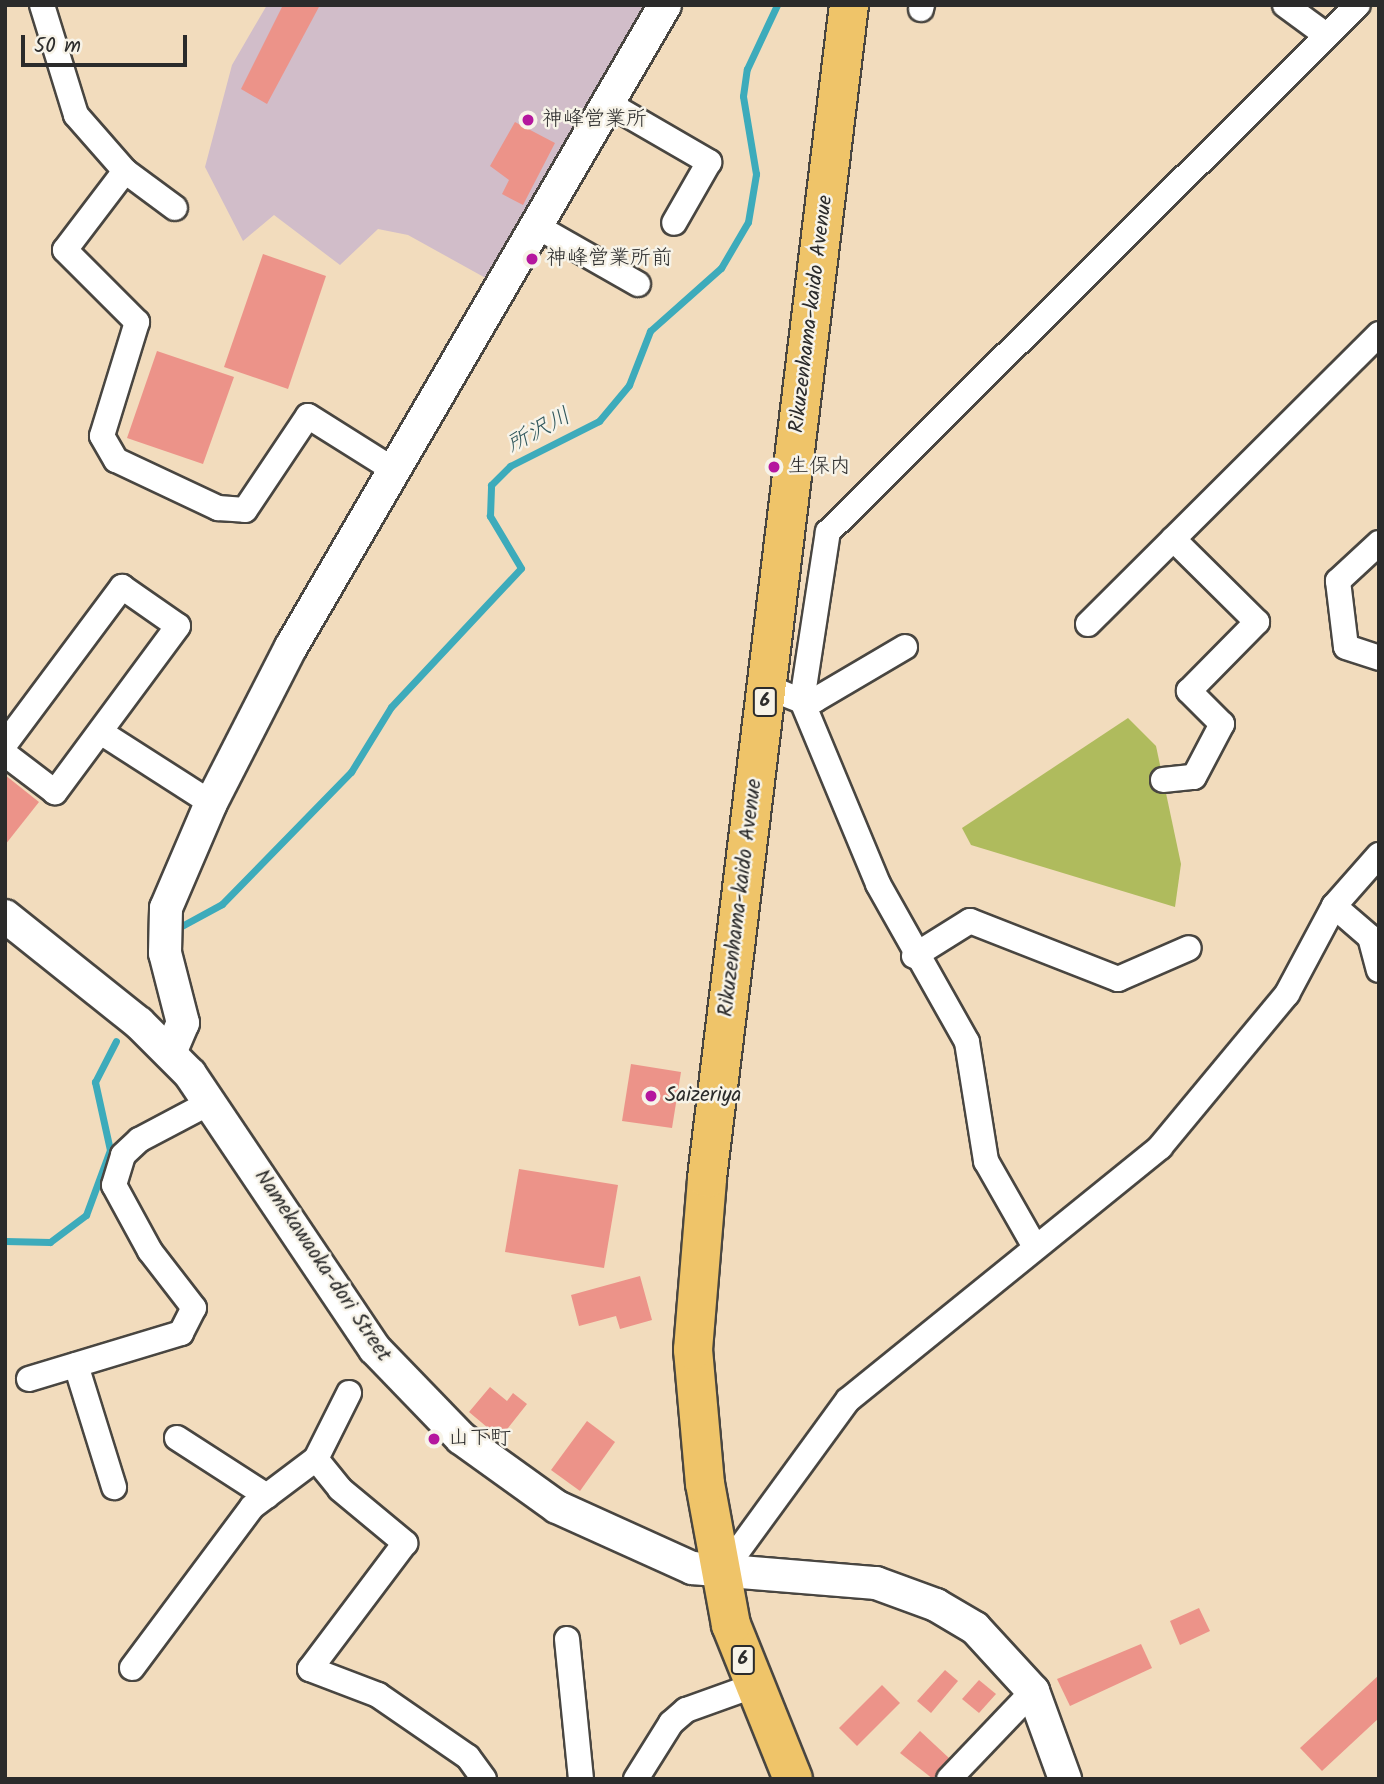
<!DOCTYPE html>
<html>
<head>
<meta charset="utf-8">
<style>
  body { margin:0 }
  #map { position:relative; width:1384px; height:1784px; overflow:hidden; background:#f2dcbd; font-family:Kalam,"Klee One",sans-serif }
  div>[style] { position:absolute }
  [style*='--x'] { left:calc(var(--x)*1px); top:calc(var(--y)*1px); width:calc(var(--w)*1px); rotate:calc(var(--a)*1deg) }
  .industrial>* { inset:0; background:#d1bdc9 }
  .green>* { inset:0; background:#afbb5d }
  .stream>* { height:7px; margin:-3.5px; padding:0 3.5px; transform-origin:3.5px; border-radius:3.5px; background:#3dabbb }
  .building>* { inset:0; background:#ec9389 }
  .roads { filter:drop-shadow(2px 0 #494641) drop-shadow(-2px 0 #494641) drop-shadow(0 2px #494641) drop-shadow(0 -2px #494641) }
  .minor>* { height:24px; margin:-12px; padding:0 12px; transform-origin:12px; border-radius:12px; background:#fff }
  .tertiary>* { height:32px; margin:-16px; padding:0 16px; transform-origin:16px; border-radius:16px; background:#fff }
  .trunk>* { height:38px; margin:-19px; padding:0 19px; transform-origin:19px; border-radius:19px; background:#efc469 }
  .dots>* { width:19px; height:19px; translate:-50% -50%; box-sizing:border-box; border:4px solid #f7f3e8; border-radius:50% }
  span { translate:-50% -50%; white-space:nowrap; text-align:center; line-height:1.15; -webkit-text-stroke:5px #f7f3e8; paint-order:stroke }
  .shield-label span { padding:2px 5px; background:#f7f3e8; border:2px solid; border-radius:5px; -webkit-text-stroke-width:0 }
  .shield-label { font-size:19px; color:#2b2b2b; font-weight:700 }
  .poi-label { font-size:21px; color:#2b2b2b }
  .left { translate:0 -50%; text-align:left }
  .street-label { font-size:21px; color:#2b2b2b }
  .water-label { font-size:23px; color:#31585d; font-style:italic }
  .frame { position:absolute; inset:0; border:7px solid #2b2b2b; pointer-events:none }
  .scale { position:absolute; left:21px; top:35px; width:166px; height:32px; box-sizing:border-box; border:4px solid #2b2b2b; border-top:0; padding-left:9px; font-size:21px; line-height:24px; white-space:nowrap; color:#2b2b2b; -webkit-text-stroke:5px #f7f3e8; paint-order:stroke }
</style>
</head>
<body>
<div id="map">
  <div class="industrial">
    <i style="clip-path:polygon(267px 5px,648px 5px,491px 281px,408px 235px,378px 229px,340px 265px,274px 215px,243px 241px,205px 167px,232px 65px)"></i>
  </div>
  <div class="green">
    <i style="clip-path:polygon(1128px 718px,1156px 746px,1181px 864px,1175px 907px,971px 845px,962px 828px)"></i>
  </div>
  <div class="stream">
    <i style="--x:178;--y:928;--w:50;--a:-28.6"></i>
    <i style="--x:222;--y:904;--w:185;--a:-45.7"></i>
    <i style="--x:351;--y:772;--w:76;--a:-58.4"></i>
    <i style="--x:391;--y:707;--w:190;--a:-46.9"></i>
    <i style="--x:521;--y:568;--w:61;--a:-120.8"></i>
    <i style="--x:490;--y:516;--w:31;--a:-88"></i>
    <i style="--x:491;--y:485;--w:27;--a:-45"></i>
    <i style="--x:510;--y:466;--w:100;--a:-26.8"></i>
    <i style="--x:599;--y:421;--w:47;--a:-50.2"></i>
    <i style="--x:629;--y:385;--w:58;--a:-68.7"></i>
    <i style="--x:650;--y:331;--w:95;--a:-41.6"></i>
    <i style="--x:721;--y:268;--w:53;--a:-59.6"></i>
    <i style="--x:748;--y:222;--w:49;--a:-80.5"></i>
    <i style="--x:756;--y:174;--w:79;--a:-99.5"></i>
    <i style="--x:743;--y:96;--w:27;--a:-82"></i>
    <i style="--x:747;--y:69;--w:71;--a:-64.9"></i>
    <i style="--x:5;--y:1241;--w:45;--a:1.3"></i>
    <i style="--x:50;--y:1242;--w:45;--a:-36.9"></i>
    <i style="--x:86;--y:1215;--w:69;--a:-69.7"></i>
    <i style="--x:110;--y:1150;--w:70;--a:-102.4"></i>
    <i style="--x:95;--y:1082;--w:46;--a:-62.9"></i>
  </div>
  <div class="building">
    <i style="clip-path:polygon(283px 5px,320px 5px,267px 104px,241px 89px)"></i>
    <i style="clip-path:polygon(515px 122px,555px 143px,523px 205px,502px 194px,509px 180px,490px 166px)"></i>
    <i style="clip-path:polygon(263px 254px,326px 276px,288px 389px,224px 367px)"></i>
    <i style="clip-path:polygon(157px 351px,234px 377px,203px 464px,127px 438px)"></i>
    <i style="clip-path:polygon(5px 775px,39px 802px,5px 845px)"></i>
    <i style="clip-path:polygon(631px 1064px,681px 1072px,672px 1128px,622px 1121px)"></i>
    <i style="clip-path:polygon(519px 1169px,618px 1185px,604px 1268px,505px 1252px)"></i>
    <i style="clip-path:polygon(640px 1276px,652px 1320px,620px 1329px,616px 1316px,579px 1326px,571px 1295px)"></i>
    <i style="clip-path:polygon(490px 1387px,507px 1401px,513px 1393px,527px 1404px,500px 1438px,469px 1412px)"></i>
    <i style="clip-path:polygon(587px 1421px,615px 1442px,580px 1491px,551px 1470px)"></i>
    <i style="clip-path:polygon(1199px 1608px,1210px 1631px,1180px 1645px,1170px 1621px)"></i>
    <i style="clip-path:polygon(1141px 1644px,1152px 1668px,1070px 1706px,1057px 1679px)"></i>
    <i style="clip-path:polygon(945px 1670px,958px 1681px,931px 1713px,917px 1701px)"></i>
    <i style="clip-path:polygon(1379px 1675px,1379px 1718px,1322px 1771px,1300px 1748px)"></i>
    <i style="clip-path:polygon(979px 1680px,996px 1694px,979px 1713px,962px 1699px)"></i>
    <i style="clip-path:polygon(882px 1685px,900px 1703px,857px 1746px,839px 1728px)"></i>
    <i style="clip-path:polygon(920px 1731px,949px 1758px,933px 1779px,900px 1753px)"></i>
  </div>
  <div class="roads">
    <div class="minor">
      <i style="--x:42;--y:5;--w:115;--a:72.8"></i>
      <i style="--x:76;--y:115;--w:74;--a:48.8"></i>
      <i style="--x:125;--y:171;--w:99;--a:127.2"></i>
      <i style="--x:65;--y:250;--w:102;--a:45"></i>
      <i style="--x:137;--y:322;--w:119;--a:107.1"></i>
      <i style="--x:102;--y:436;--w:28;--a:60"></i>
      <i style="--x:116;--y:460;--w:113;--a:25.2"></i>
      <i style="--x:218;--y:508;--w:27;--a:4"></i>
      <i style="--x:245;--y:510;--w:113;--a:-56.2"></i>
      <i style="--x:308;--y:416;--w:105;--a:32.2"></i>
      <i style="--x:1285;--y:5;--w:51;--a:36.2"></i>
      <i style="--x:921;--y:9;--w:4;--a:-76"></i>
      <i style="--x:609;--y:104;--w:116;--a:30.1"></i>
      <i style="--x:709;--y:162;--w:70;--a:119.8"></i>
      <i style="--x:125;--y:171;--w:62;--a:36.5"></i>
      <i style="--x:538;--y:227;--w:115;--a:29.7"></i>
      <i style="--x:1379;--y:543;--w:56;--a:137.2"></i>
      <i style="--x:1338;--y:581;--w:66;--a:83.1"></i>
      <i style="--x:1346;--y:647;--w:35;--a:18"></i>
      <i style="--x:1088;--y:624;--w:411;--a:-44.9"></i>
      <i style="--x:905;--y:647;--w:104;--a:149.5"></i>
      <i style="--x:815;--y:700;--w:13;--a:176"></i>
      <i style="--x:802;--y:701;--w:171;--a:-81.3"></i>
      <i style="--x:828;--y:532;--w:747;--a:-44.84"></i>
      <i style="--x:767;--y:687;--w:38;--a:22"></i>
      <i style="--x:802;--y:701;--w:198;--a:67.4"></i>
      <i style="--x:878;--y:884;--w:181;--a:60.6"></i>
      <i style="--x:967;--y:1042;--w:121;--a:80.9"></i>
      <i style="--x:986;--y:1161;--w:97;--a:60.3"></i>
      <i style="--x:102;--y:733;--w:130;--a:32.7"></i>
      <i style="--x:5;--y:744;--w:196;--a:-53.3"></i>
      <i style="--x:122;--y:587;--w:68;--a:34.9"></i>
      <i style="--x:178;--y:626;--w:207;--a:126.5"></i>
      <i style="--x:55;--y:792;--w:63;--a:-142.8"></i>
      <i style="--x:1163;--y:780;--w:31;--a:-6"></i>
      <i style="--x:1194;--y:777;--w:60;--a:-62.2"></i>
      <i style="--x:1222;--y:724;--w:47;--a:-135"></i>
      <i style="--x:1189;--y:691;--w:97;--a:-45.4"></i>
      <i style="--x:1257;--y:622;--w:118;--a:-135.3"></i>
      <i style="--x:1334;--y:906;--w:48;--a:40.7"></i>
      <i style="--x:1370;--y:937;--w:34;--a:75"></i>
      <i style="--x:914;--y:956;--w:66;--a:-32"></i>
      <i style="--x:970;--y:921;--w:159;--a:21.4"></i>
      <i style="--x:1118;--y:979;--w:77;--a:-23.6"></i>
      <i style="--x:76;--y:1365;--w:128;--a:72.7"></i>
      <i style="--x:29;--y:1379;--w:159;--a:-16.8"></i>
      <i style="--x:181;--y:1333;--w:28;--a:-63"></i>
      <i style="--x:194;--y:1308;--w:72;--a:-127.7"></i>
      <i style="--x:150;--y:1251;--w:75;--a:-118.6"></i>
      <i style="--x:114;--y:1185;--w:31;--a:-73"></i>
      <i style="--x:123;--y:1155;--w:22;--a:-43"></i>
      <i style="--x:139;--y:1140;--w:79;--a:-27.9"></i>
      <i style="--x:349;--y:1393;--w:74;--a:116.6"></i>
      <i style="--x:316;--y:1459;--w:38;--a:51"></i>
      <i style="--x:340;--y:1489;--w:85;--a:39.7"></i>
      <i style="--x:405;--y:1543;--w:158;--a:127"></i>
      <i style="--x:310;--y:1669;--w:73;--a:20.9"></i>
      <i style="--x:378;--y:1695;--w:109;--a:34.6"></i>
      <i style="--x:468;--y:1757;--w:27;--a:54"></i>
      <i style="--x:177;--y:1438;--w:107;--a:32.8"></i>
      <i style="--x:721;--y:1574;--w:215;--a:-53.9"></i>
      <i style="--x:848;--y:1400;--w:402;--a:-39"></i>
      <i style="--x:1160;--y:1147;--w:199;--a:-50.3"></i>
      <i style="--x:1287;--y:994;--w:100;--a:-61.9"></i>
      <i style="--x:1334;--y:906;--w:68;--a:-48.6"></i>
      <i style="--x:567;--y:1639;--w:141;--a:84.3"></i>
      <i style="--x:132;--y:1668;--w:201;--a:-53.3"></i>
      <i style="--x:252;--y:1507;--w:80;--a:-36.9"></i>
      <i style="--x:636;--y:1779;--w:66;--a:-58"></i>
      <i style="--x:671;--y:1723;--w:20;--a:-41"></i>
      <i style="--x:686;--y:1710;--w:71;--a:-19.7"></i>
      <i style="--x:949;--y:1779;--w:122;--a:-46.3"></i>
    </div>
    <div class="tertiary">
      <i style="--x:5;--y:916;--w:171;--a:38.6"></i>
      <i style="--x:139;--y:1023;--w:72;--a:45"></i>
      <i style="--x:190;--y:1074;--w:331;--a:56.1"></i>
      <i style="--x:375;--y:1349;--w:124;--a:46"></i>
      <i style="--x:461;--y:1438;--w:118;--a:35.7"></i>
      <i style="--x:557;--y:1507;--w:148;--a:24.3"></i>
      <i style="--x:692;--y:1568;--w:185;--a:4.7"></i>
      <i style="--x:876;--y:1583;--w:64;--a:20.1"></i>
      <i style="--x:936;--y:1605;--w:45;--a:30.5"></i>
      <i style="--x:975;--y:1628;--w:86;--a:47.4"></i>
      <i style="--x:1033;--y:1691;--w:94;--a:70"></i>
      <i style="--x:170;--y:1053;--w:33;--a:-67"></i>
      <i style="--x:183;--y:1023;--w:72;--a:-104.4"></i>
      <i style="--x:165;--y:953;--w:45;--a:-88.7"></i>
      <i style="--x:166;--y:908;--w:114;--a:-66.8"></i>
      <i style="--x:211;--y:803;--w:175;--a:-62.9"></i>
      <i style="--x:291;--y:647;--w:743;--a:-59.78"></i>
    </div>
    <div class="trunk">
      <i style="--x:793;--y:1779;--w:166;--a:-111.9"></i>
      <i style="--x:731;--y:1625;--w:143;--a:-100.4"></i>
      <i style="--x:705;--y:1484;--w:135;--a:-95.1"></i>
      <i style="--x:693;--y:1350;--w:173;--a:-85.3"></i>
      <i style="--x:707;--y:1178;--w:1182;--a:-83.1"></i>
    </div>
  </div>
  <div class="dots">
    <i style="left:528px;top:120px;background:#b5179e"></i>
    <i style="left:532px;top:259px;background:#b5179e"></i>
    <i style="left:774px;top:467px;background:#b5179e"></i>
    <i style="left:651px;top:1096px;background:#b5179e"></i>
    <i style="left:434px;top:1439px;background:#b5179e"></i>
  </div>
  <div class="shield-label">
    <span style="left:765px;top:702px">6</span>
    <span style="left:743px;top:1660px">6</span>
  </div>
  <div class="poi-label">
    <span class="left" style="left:542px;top:120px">神峰営業所</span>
    <span class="left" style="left:546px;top:259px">神峰営業所前</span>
    <span class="left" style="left:788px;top:467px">生保内</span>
    <span class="left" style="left:665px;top:1096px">Saizeriya</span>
    <span class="left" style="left:448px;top:1439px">山下町</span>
  </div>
  <div class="street-label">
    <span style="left:812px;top:314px;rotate:-83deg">Rikuzenhama-kaido Avenue</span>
    <span style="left:741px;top:898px;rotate:-83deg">Rikuzenhama-kaido Avenue</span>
    <span style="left:322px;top:1266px;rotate:56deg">Namekawaoka-dori Street</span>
  </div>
  <div class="water-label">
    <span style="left:539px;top:431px;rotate:-28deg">所沢川</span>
  </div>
  <div class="frame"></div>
  <div class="scale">50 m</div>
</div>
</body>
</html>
